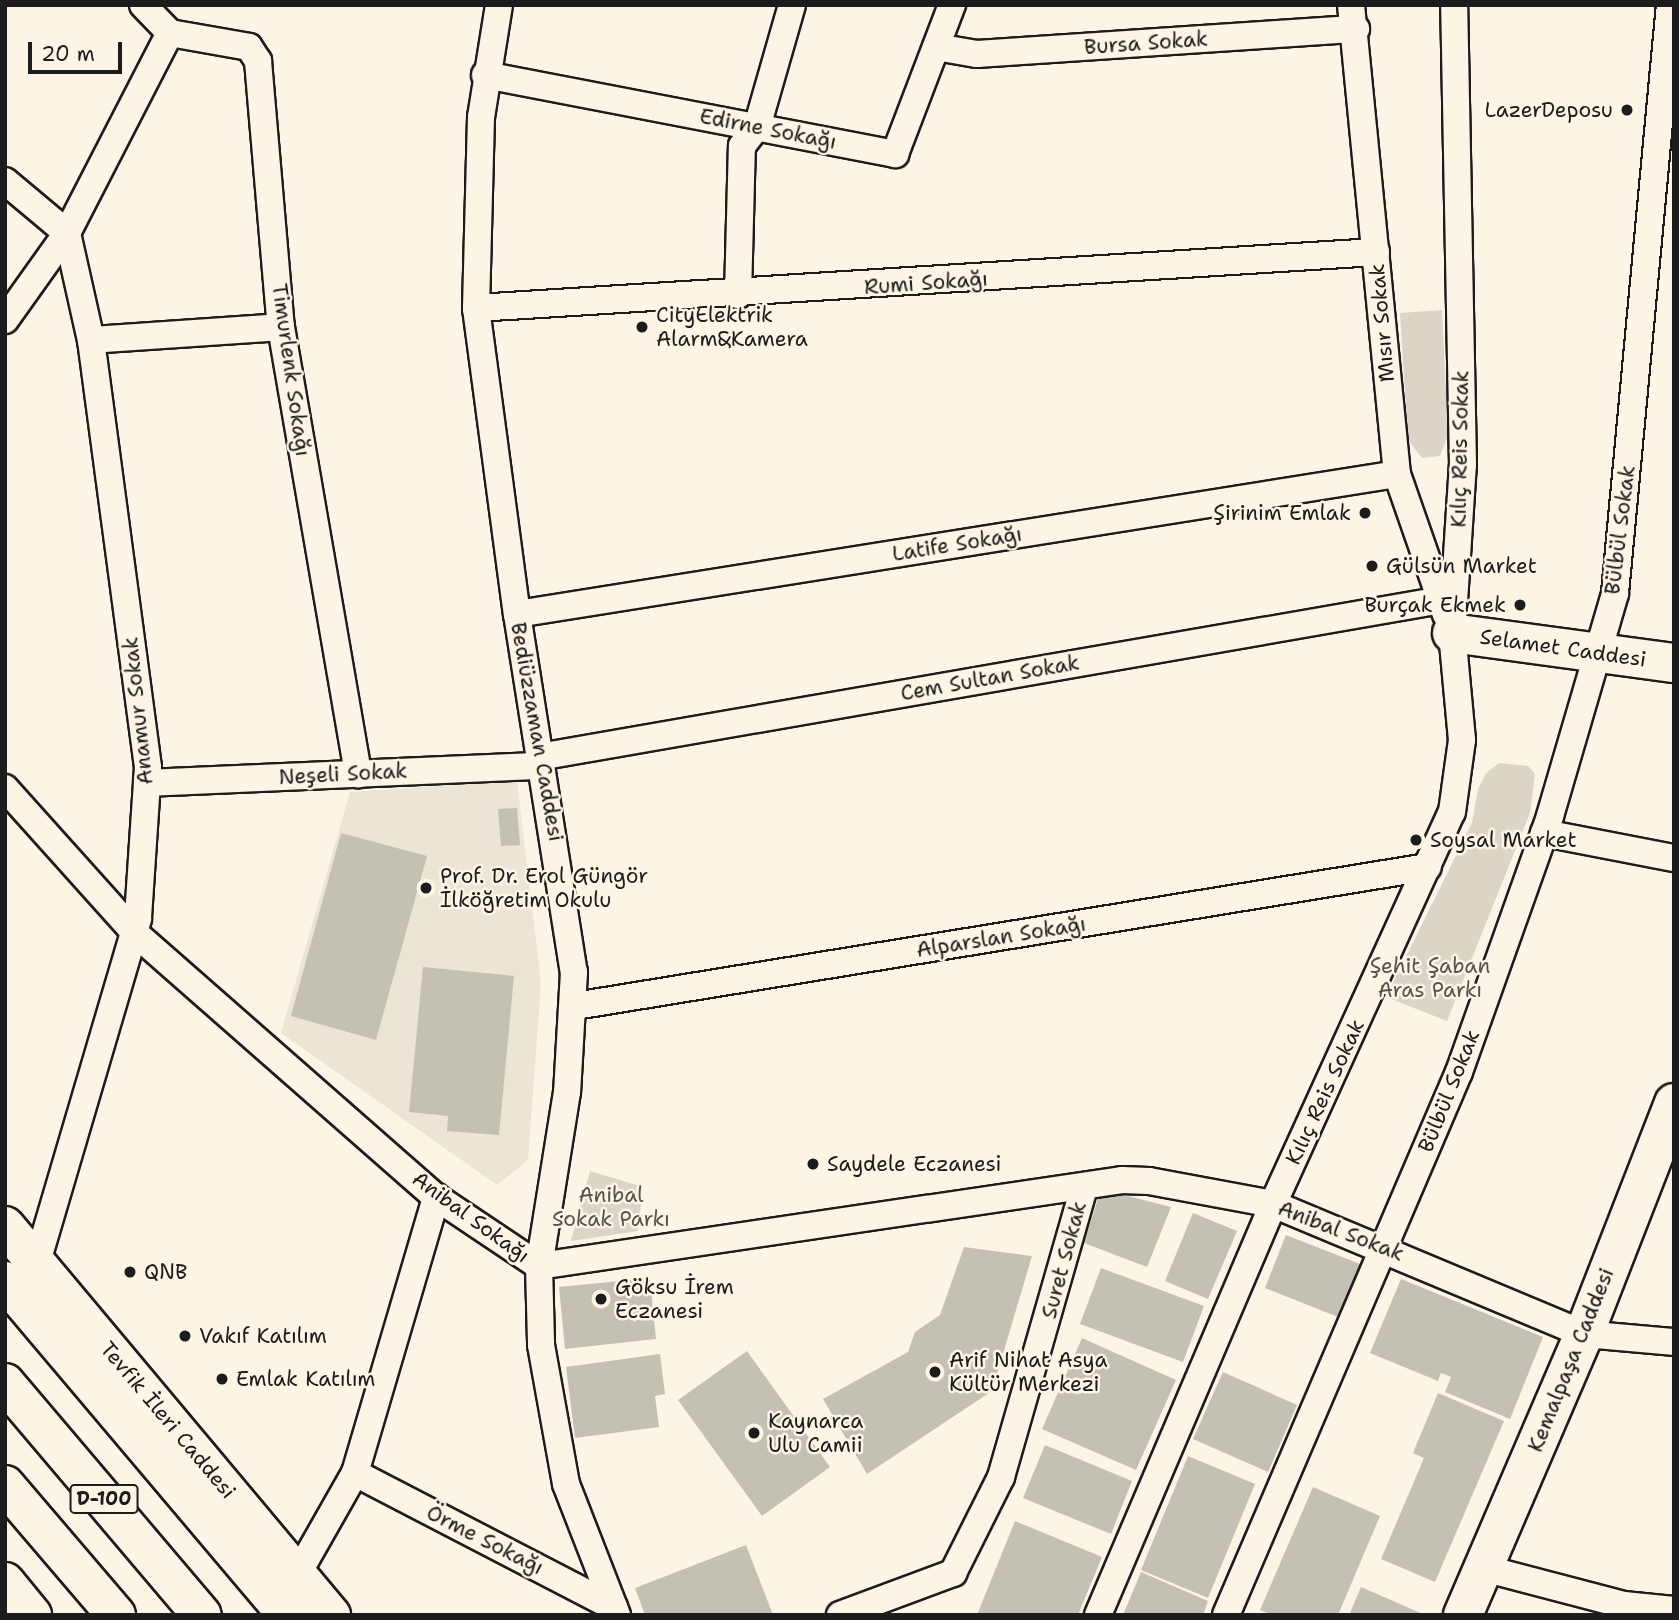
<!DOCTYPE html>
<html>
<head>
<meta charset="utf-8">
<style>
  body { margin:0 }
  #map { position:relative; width:1679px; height:1620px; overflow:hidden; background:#fcf5e5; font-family:"Shantell Sans",sans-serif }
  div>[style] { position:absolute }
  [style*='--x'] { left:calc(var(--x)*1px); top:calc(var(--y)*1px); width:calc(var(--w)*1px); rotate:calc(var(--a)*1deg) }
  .built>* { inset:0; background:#ebe5d6 }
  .green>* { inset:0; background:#dbd5c8 }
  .building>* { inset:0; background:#c4c0b3 }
  .roads { filter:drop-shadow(2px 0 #1c1c1c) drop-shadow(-2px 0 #1c1c1c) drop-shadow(0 2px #1c1c1c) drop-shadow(0 -2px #1c1c1c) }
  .street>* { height:26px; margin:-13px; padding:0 13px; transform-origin:13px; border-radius:13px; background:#fcf5e5 }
  .secondary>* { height:38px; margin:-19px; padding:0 19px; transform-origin:19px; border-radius:19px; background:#fcf5e5 }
  .primary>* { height:38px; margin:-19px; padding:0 19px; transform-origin:19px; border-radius:19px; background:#fcf5e5 }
  .highway>* { height:38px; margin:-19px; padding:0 19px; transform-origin:19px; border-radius:19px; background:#fcf5e5 }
  .dots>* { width:19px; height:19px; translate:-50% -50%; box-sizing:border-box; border:4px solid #fcf5e5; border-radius:50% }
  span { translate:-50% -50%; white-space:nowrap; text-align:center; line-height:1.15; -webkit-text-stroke:5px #fcf5e5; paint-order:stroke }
  .shield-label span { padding:2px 5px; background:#fcf5e5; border:2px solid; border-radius:5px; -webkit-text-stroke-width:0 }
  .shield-label { font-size:19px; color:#1c1c1c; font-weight:700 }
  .street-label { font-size:21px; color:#1c1c1c }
  .poi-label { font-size:21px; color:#1c1c1c }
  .right { translate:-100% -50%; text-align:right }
  .left { translate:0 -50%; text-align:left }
  .park-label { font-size:21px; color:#555450 }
  .frame { position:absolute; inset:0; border:7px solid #1c1c1c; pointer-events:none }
  .scale { position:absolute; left:28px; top:42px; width:94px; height:32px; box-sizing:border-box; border:4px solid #1c1c1c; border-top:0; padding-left:9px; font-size:21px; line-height:24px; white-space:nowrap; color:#1c1c1c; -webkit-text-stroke:5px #fcf5e5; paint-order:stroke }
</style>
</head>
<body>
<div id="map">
  <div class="built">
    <i style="clip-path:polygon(517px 781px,541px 983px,528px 1160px,497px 1185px,281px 1033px,350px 792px)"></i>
  </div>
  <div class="green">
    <i style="clip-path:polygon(1442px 310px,1448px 435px,1440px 456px,1422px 458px,1408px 440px,1400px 313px)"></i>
    <i style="clip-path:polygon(1499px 763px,1528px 766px,1535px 774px,1530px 813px,1447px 1021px,1386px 997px,1472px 823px,1478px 789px,1486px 773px)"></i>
    <i style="clip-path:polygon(590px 1171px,643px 1187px,638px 1231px,571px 1241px)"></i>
  </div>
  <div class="building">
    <i style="clip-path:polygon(517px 808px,520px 845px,501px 846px,498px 809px)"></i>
    <i style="clip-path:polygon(341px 833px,427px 856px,376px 1040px,291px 1016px)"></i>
    <i style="clip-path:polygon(423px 967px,514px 976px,499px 1135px,447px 1131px,448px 1116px,409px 1112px)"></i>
    <i style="clip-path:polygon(1101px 1189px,1171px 1207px,1147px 1267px,1084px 1243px)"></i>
    <i style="clip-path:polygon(1193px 1213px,1237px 1231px,1208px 1299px,1165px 1281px)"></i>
    <i style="clip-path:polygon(1286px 1235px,1360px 1264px,1338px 1317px,1265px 1288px)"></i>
    <i style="clip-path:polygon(964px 1247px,1032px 1256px,992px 1391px,867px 1474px,823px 1399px,908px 1352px,915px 1332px,940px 1315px)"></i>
    <i style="clip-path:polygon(1101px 1268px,1204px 1306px,1183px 1362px,1080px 1324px)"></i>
    <i style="clip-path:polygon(650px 1278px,656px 1339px,565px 1349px,559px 1287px)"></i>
    <i style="clip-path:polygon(1401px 1279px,1543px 1337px,1510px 1419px,1445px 1392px,1451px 1377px,1441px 1373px,1438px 1381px,1370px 1353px)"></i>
    <i style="clip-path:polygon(1082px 1338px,1176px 1380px,1136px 1470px,1042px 1429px)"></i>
    <i style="clip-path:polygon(747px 1351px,830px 1467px,762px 1516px,678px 1400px)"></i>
    <i style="clip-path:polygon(660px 1354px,665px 1394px,655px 1396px,659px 1427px,575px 1438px,566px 1367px)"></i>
    <i style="clip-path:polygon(1223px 1372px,1297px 1405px,1268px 1472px,1193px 1439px)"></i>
    <i style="clip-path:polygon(1438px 1393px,1504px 1421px,1435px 1582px,1381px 1559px,1424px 1458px,1413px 1453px)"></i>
    <i style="clip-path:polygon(1045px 1445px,1132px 1481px,1111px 1534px,1023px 1498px)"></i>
    <i style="clip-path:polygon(1188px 1456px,1255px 1484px,1208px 1598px,1141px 1570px)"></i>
    <i style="clip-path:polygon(1313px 1487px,1380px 1516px,1338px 1615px,1272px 1615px,1260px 1610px)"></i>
    <i style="clip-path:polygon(1015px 1521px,1102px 1557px,1078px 1615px,977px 1615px)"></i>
    <i style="clip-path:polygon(746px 1545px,773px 1615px,645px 1615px,635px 1588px)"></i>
    <i style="clip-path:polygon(1141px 1572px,1208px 1601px,1203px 1615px,1123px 1615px)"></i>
    <i style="clip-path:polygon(1361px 1587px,1425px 1615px,1349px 1615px)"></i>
  </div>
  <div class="roads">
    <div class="street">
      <i style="--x:143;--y:5;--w:39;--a:46"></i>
      <i style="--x:170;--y:33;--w:80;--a:10"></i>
      <i style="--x:249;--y:47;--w:17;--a:57"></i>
      <i style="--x:258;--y:61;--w:267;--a:85.1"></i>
      <i style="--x:281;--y:327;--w:454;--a:80.2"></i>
      <i style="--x:499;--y:5;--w:113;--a:99.1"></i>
      <i style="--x:481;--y:117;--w:191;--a:91.5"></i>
      <i style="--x:476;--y:308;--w:309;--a:82.4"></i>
      <i style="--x:517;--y:614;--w:363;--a:81"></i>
      <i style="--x:574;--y:972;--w:120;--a:93.3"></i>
      <i style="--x:567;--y:1092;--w:176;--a:99.1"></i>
      <i style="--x:539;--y:1266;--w:79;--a:88.5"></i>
      <i style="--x:541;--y:1345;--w:141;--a:79.8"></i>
      <i style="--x:566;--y:1484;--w:141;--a:68.7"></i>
      <i style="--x:1351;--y:5;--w:471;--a:84.4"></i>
      <i style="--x:1397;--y:474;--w:149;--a:70.8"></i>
      <i style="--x:936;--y:47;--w:42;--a:9.7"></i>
      <i style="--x:977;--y:54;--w:380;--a:-3.8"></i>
      <i style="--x:485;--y:75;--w:418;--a:10.9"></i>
      <i style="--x:895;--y:154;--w:160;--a:-69.1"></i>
      <i style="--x:5;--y:181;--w:81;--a:40"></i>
      <i style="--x:67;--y:233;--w:110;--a:77.4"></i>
      <i style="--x:91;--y:340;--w:431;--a:82.4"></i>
      <i style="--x:148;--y:767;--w:152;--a:93.8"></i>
      <i style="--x:138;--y:919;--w:359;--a:106.4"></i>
      <i style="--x:738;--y:295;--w:149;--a:-88.5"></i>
      <i style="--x:742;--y:146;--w:24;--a:-52"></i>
      <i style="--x:757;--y:127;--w:127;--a:-74"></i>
      <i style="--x:476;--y:308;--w:902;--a:-3.56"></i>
      <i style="--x:5;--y:320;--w:107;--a:-54.5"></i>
      <i style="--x:67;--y:233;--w:225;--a:-62.8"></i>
      <i style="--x:91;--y:340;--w:190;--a:-3.9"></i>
      <i style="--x:517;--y:614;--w:891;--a:-9.04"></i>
      <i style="--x:539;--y:757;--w:916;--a:-9.87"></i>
      <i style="--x:147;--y:783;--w:393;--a:-2.5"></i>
      <i style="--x:5;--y:788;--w:195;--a:48.1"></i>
      <i style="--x:135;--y:933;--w:400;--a:41.3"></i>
      <i style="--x:436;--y:1197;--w:124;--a:33.8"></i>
      <i style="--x:539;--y:1266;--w:589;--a:-8.39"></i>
      <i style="--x:1122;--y:1180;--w:27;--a:2"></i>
      <i style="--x:1149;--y:1181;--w:126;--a:10.5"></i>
      <i style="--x:1273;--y:1204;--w:337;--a:22.7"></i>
      <i style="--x:1584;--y:1334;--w:90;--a:5.1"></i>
      <i style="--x:1544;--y:833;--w:132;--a:10.9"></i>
      <i style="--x:575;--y:1006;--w:864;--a:-9.26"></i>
      <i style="--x:355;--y:1473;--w:292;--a:27.4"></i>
      <i style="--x:1483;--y:1568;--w:146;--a:14.7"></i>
      <i style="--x:1624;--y:1605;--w:50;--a:5.7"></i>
      <i style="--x:297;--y:1575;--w:117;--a:-60.4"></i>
      <i style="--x:355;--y:1473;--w:288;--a:-73.6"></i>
      <i style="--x:840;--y:1615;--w:121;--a:-20.4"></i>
      <i style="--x:953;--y:1573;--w:107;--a:-63.4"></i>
      <i style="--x:1001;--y:1477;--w:302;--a:-74"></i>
      <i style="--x:1098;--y:1615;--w:447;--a:-66.9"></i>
      <i style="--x:1273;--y:1204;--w:431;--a:-65.5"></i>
      <i style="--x:1452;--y:812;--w:73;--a:-82.1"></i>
      <i style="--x:1462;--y:740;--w:107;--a:-95.3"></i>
      <i style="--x:1452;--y:633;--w:168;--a:-86.3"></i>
      <i style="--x:1463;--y:465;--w:460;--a:-91.1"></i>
      <i style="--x:1226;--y:1615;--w:591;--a:-66.78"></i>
      <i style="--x:1459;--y:1072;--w:272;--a:-70.4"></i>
      <i style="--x:1550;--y:816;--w:232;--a:-73.7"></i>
      <i style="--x:1615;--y:593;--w:591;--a:-84.66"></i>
    </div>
    <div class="secondary">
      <i style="--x:1452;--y:633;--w:224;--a:7.7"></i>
      <i style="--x:5;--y:1582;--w:43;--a:50.7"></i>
      <i style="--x:1463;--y:1615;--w:306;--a:-66.7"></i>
      <i style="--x:1584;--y:1334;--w:248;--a:-68.7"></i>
    </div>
    <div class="primary">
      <i style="--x:5;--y:1226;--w:508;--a:50.04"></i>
      <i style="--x:5;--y:1281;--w:437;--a:49.8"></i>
    </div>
    <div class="highway">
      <i style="--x:5;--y:1383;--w:304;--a:49.7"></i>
      <i style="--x:5;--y:1485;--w:171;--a:49.5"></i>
    </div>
  </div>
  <div class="dots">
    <i style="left:1627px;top:110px;background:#1c1c1c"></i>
    <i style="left:642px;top:327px;background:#1c1c1c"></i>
    <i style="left:1365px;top:513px;background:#1c1c1c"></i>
    <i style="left:1372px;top:566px;background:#1c1c1c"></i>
    <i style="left:1520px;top:605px;background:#1c1c1c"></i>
    <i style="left:1416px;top:840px;background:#1c1c1c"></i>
    <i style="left:426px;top:888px;background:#1c1c1c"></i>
    <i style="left:813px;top:1164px;background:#1c1c1c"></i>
    <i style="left:130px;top:1272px;background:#1c1c1c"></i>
    <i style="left:601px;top:1299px;background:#1c1c1c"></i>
    <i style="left:185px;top:1336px;background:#1c1c1c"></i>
    <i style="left:935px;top:1372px;background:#1c1c1c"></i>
    <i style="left:222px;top:1379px;background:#1c1c1c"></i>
    <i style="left:754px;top:1433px;background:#1c1c1c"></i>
  </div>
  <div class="shield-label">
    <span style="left:104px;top:1499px">D-100</span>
  </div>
  <div class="street-label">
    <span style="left:1146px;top:43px;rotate:-4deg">Bursa Sokak</span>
    <span style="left:768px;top:129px;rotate:11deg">Edirne Sokağı</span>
    <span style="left:926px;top:283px;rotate:-4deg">Rumi Sokağı</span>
    <span style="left:1382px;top:323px;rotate:-95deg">Mısır Sokak</span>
    <span style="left:291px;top:370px;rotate:82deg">Timurlenk Sokağı</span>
    <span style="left:1460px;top:449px;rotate:-89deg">Kılıç Reis Sokak</span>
    <span style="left:1620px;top:530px;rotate:-83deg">Bülbül Sokak</span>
    <span style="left:957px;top:544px;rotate:-9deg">Latife Sokağı</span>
    <span style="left:1563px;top:648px;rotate:8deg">Selamet Caddesi</span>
    <span style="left:990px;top:678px;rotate:-10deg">Cem Sultan Sokak</span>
    <span style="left:138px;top:711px;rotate:-96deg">Anamur Sokak</span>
    <span style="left:537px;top:732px;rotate:80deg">Bediüzzaman Caddesi</span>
    <span style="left:343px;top:774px;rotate:-3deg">Neşeli Sokak</span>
    <span style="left:1001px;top:937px;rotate:-9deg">Alparslan Sokağı</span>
    <span style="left:1449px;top:1091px;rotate:-68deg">Bülbül Sokak</span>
    <span style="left:1325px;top:1092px;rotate:-65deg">Kılıç Reis Sokak</span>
    <span style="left:471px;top:1217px;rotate:36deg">Anibal Sokağı</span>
    <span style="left:1341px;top:1231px;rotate:21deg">Anibal Sokak</span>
    <span style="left:1064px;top:1260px;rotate:-75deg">Suret Sokak</span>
    <span style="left:1571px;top:1360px;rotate:-68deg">Kemalpaşa Caddesi</span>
    <span style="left:168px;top:1420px;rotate:50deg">Tevfik İleri Caddesi</span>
    <span style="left:485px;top:1540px;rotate:27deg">Örme Sokağı</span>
  </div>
  <div class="poi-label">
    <span class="right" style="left:1613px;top:110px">LazerDeposu</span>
    <span class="left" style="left:656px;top:327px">CityElektrik<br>Alarm&amp;Kamera</span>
    <span class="right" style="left:1351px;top:513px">Şirinim Emlak</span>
    <span class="left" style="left:1386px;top:566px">Gülsün Market</span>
    <span class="right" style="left:1506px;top:605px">Burçak Ekmek</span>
    <span class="left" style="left:1430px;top:840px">Soysal Market</span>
    <span class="left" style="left:440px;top:888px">Prof. Dr. Erol Güngör<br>İlköğretim Okulu</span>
    <span class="left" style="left:827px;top:1164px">Saydele Eczanesi</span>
    <span class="left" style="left:144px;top:1272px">QNB</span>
    <span class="left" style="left:615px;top:1299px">Göksu İrem<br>Eczanesi</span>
    <span class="left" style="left:199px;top:1336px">Vakıf Katılım</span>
    <span class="left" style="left:949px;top:1372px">Arif Nihat Asya<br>Kültür Merkezi</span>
    <span class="left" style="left:236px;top:1379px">Emlak Katılım</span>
    <span class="left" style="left:768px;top:1433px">Kaynarca<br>Ulu Camii</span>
  </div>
  <div class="park-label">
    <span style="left:1430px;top:978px">Şehit Şaban<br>Aras Parkı</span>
    <span style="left:611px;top:1207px">Anibal<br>Sokak Parkı</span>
  </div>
  <div class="frame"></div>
  <div class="scale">20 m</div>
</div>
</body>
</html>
